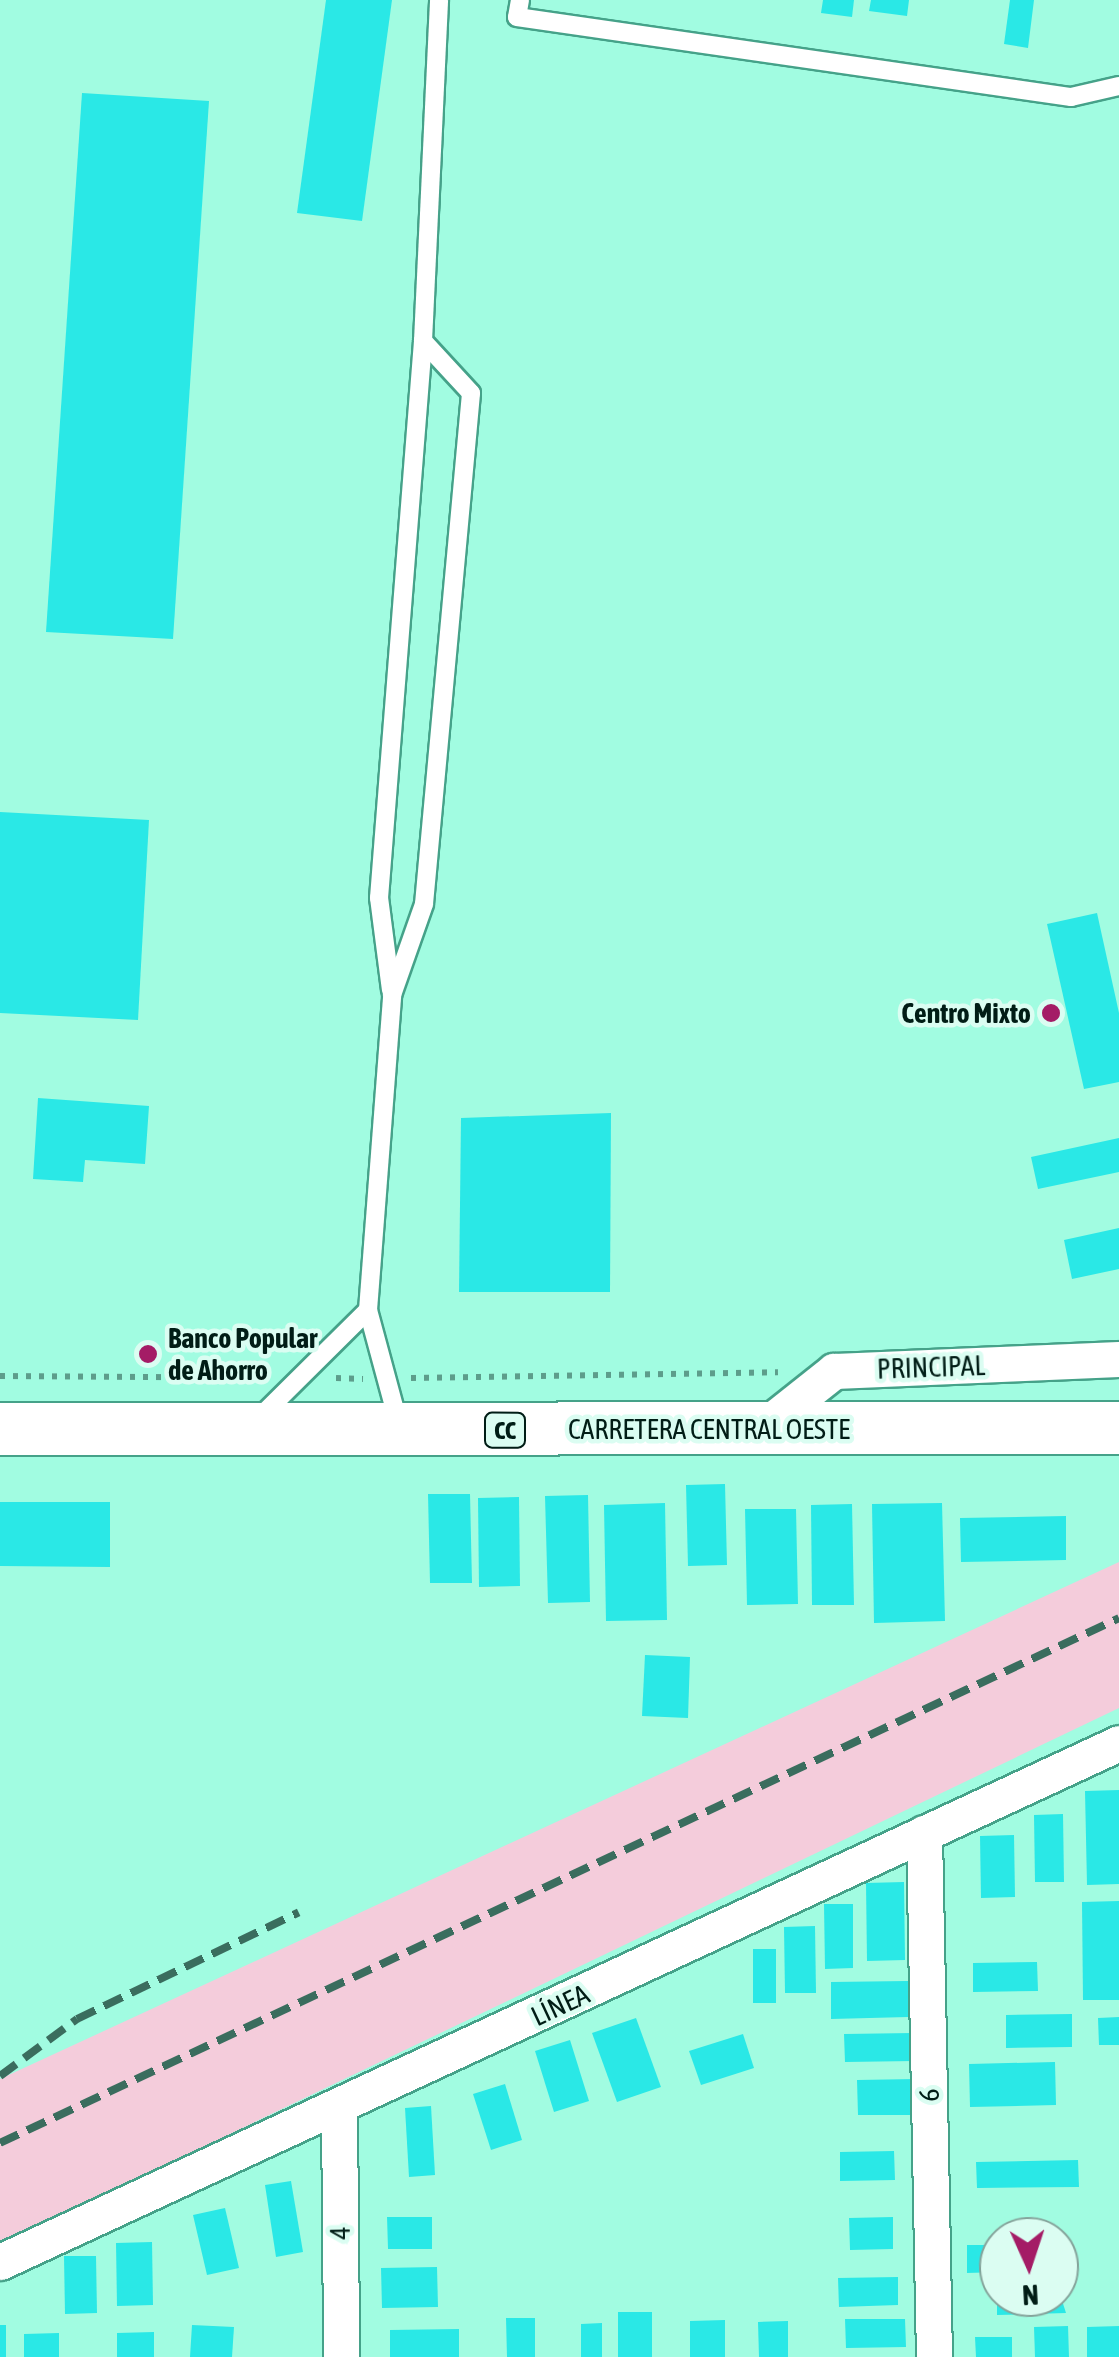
<!DOCTYPE html>
<html>
<head>
<meta charset="utf-8">
<style>
  body { margin:0 }
  #map { position:relative; width:1119px; height:2357px; overflow:hidden; background:#a1fce1; font-family:"Asap Condensed",sans-serif }
  div>[style] { position:absolute }
  [style*='--x'] { left:calc(var(--x)*1px); top:calc(var(--y)*1px); width:calc(var(--w)*1px); rotate:calc(var(--a)*1deg) }
  .green>* { inset:0; background:#f4ccdb }
  .building>* { inset:0; background:#2ae8e6 }
  .path>* { height:6px; margin-top:-3px; transform-origin:0; background:repeating-linear-gradient(90deg,#5d9d8b 0 5px,transparent 0 13px) }
  .roads { filter:drop-shadow(2px 0 #45a289) drop-shadow(-2px 0 #45a289) drop-shadow(0 2px #45a289) drop-shadow(0 -2px #45a289) }
  .service>* { height:18px; margin:-9px; padding:0 9px; transform-origin:9px; border-radius:9px; background:#fff }
  .minor>* { height:35px; margin:-17.5px; padding:0 17.5px; transform-origin:17.5px; border-radius:17.5px; background:#fff }
  .primary>* { height:52px; margin:-26px; padding:0 26px; transform-origin:26px; border-radius:26px; background:#fff }
  .rail>* { height:8px; margin-top:-4px; transform-origin:0; background:repeating-linear-gradient(90deg,#3a6d5e 0 20px,transparent 0 30px) }
  .dots>* { width:28px; height:28px; translate:-50% -50%; box-sizing:border-box; border:5px solid #dbfdf2; border-radius:50% }
  span { translate:-50% -50%; white-space:nowrap; text-align:center; line-height:1.15; -webkit-text-stroke:9px #dbfdf2; paint-order:stroke }
  .shield-label span { padding:2px 8px; background:#dbfdf2; border:2px solid; border-radius:8px; -webkit-text-stroke-width:0 }
  .shield-label { font-size:25px; color:#011d16; font-weight:700 }
  .poi-label { font-size:28px; color:#011d16; font-weight:700 }
  .right { translate:-100% -50%; text-align:right }
  .left { translate:0 -50%; text-align:left }
  .street-label { font-size:28px; color:#011d16 }
  .north { position:absolute; left:979px; top:2217px; width:100px; height:100px; box-sizing:border-box; background:#dbfdf2; border:2px solid #84a39a; border-radius:50%; rotate:177deg; font-size:28px; font-weight:700; line-height:40px; text-align:center; color:#011d16 }
  .north::after { content:''; display:block; margin:auto; width:35px; height:45px; background:#a41c66; clip-path:polygon(50% 0,100% 100%,50% 72%,0 100%) }
</style>
</head>
<body>
<div id="map">
  <div class="green">
    <i style="clip-path:polygon(1119px 1562px,1119px 1708px,0 2244px,0 2079px)"></i>
  </div>
  <div class="building">
    <i style="clip-path:polygon(326px 0,392px 0,362px 221px,297px 213px)"></i>
    <i style="clip-path:polygon(823px 0,854px 0,852px 17px,821px 13px)"></i>
    <i style="clip-path:polygon(871px 0,909px 0,907px 16px,869px 11px)"></i>
    <i style="clip-path:polygon(1010px 0,1034px 0,1028px 48px,1004px 44px)"></i>
    <i style="clip-path:polygon(82px 93px,209px 101px,173px 639px,46px 632px)"></i>
    <i style="clip-path:polygon(0 812px,149px 820px,138px 1020px,0 1013px)"></i>
    <i style="clip-path:polygon(1097px 913px,1119px 1013px,1119px 1082px,1084px 1089px,1047px 924px)"></i>
    <i style="clip-path:polygon(38px 1098px,149px 1106px,145px 1164px,85px 1160px,83px 1182px,33px 1179px)"></i>
    <i style="clip-path:polygon(611px 1113px,610px 1292px,459px 1292px,461px 1118px)"></i>
    <i style="clip-path:polygon(1119px 1138px,1119px 1172px,1038px 1189px,1031px 1157px)"></i>
    <i style="clip-path:polygon(1119px 1228px,1119px 1269px,1072px 1279px,1064px 1240px)"></i>
    <i style="clip-path:polygon(725px 1484px,727px 1565px,688px 1566px,686px 1485px)"></i>
    <i style="clip-path:polygon(428px 1494px,470px 1494px,472px 1583px,430px 1583px)"></i>
    <i style="clip-path:polygon(588px 1495px,590px 1602px,548px 1603px,545px 1496px)"></i>
    <i style="clip-path:polygon(519px 1497px,520px 1586px,479px 1587px,478px 1498px)"></i>
    <i style="clip-path:polygon(0 1502px,110px 1502px,110px 1567px,0 1566px)"></i>
    <i style="clip-path:polygon(665px 1503px,667px 1620px,606px 1621px,604px 1505px)"></i>
    <i style="clip-path:polygon(942px 1503px,945px 1621px,874px 1623px,872px 1504px)"></i>
    <i style="clip-path:polygon(852px 1504px,854px 1605px,812px 1605px,811px 1505px)"></i>
    <i style="clip-path:polygon(745px 1509px,796px 1509px,798px 1604px,747px 1605px)"></i>
    <i style="clip-path:polygon(1066px 1516px,1066px 1560px,961px 1562px,960px 1518px)"></i>
    <i style="clip-path:polygon(645px 1655px,690px 1657px,688px 1718px,642px 1716px)"></i>
    <i style="clip-path:polygon(1119px 1790px,1119px 1884px,1087px 1885px,1085px 1791px)"></i>
    <i style="clip-path:polygon(1063px 1814px,1064px 1882px,1035px 1882px,1034px 1815px)"></i>
    <i style="clip-path:polygon(1014px 1835px,1015px 1897px,981px 1898px,980px 1836px)"></i>
    <i style="clip-path:polygon(904px 1882px,905px 1960px,867px 1961px,866px 1883px)"></i>
    <i style="clip-path:polygon(1119px 1901px,1119px 2000px,1083px 2000px,1082px 1902px)"></i>
    <i style="clip-path:polygon(824px 1904px,853px 1904px,853px 1968px,825px 1969px)"></i>
    <i style="clip-path:polygon(815px 1926px,816px 1993px,785px 1993px,784px 1927px)"></i>
    <i style="clip-path:polygon(753px 1949px,776px 1949px,776px 2003px,753px 2003px)"></i>
    <i style="clip-path:polygon(1037px 1962px,1038px 1991px,973px 1992px,973px 1963px)"></i>
    <i style="clip-path:polygon(908px 1981px,908px 2017px,831px 2019px,831px 1982px)"></i>
    <i style="clip-path:polygon(1072px 2014px,1072px 2047px,1006px 2048px,1006px 2015px)"></i>
    <i style="clip-path:polygon(1119px 2017px,1119px 2045px,1099px 2045px,1098px 2018px)"></i>
    <i style="clip-path:polygon(636px 2018px,661px 2087px,617px 2102px,592px 2033px)"></i>
    <i style="clip-path:polygon(913px 2033px,914px 2061px,845px 2062px,844px 2034px)"></i>
    <i style="clip-path:polygon(743px 2034px,754px 2068px,701px 2085px,689px 2051px)"></i>
    <i style="clip-path:polygon(570px 2040px,589px 2101px,554px 2112px,535px 2051px)"></i>
    <i style="clip-path:polygon(1055px 2062px,1056px 2105px,970px 2107px,969px 2064px)"></i>
    <i style="clip-path:polygon(916px 2079px,917px 2115px,858px 2115px,857px 2080px)"></i>
    <i style="clip-path:polygon(505px 2084px,522px 2140px,491px 2150px,473px 2094px)"></i>
    <i style="clip-path:polygon(431px 2106px,435px 2175px,409px 2177px,405px 2108px)"></i>
    <i style="clip-path:polygon(894px 2151px,895px 2180px,840px 2181px,840px 2152px)"></i>
    <i style="clip-path:polygon(1078px 2160px,1079px 2187px,977px 2188px,976px 2162px)"></i>
    <i style="clip-path:polygon(291px 2181px,303px 2252px,276px 2257px,265px 2185px)"></i>
    <i style="clip-path:polygon(225px 2208px,239px 2268px,207px 2275px,193px 2215px)"></i>
    <i style="clip-path:polygon(387px 2217px,432px 2217px,432px 2249px,388px 2249px)"></i>
    <i style="clip-path:polygon(893px 2217px,893px 2249px,850px 2250px,849px 2218px)"></i>
    <i style="clip-path:polygon(152px 2242px,153px 2305px,117px 2306px,116px 2243px)"></i>
    <i style="clip-path:polygon(967px 2245px,999px 2245px,999px 2272px,967px 2273px)"></i>
    <i style="clip-path:polygon(64px 2256px,96px 2256px,97px 2313px,65px 2314px)"></i>
    <i style="clip-path:polygon(437px 2267px,438px 2307px,382px 2308px,381px 2268px)"></i>
    <i style="clip-path:polygon(898px 2277px,898px 2305px,839px 2307px,838px 2278px)"></i>
    <i style="clip-path:polygon(1059px 2291px,1066px 2313px,997px 2315px,997px 2297px)"></i>
    <i style="clip-path:polygon(618px 2312px,652px 2312px,652px 2357px,618px 2357px)"></i>
    <i style="clip-path:polygon(506px 2318px,535px 2318px,535px 2357px,507px 2357px)"></i>
    <i style="clip-path:polygon(845px 2319px,905px 2319px,906px 2347px,846px 2348px)"></i>
    <i style="clip-path:polygon(725px 2320px,725px 2357px,690px 2357px,690px 2321px)"></i>
    <i style="clip-path:polygon(788px 2321px,788px 2357px,759px 2357px,758px 2322px)"></i>
    <i style="clip-path:polygon(602px 2323px,602px 2357px,581px 2357px,581px 2324px)"></i>
    <i style="clip-path:polygon(0 2325px,6px 2325px,6px 2357px,0 2357px)"></i>
    <i style="clip-path:polygon(192px 2325px,234px 2327px,232px 2357px,190px 2357px)"></i>
    <i style="clip-path:polygon(1068px 2326px,1069px 2357px,1035px 2357px,1034px 2327px)"></i>
    <i style="clip-path:polygon(1119px 2326px,1119px 2357px,1087px 2357px,1087px 2327px)"></i>
    <i style="clip-path:polygon(459px 2329px,459px 2357px,390px 2357px,390px 2330px)"></i>
    <i style="clip-path:polygon(154px 2332px,154px 2357px,117px 2357px,117px 2333px)"></i>
    <i style="clip-path:polygon(59px 2333px,59px 2357px,24px 2357px,24px 2334px)"></i>
    <i style="clip-path:polygon(975px 2337px,1012px 2337px,1012px 2357px,976px 2357px)"></i>
  </div>
  <div class="path">
    <i style="--x:0;--y:1376;--w:263;--a:0.4"></i>
    <i style="--x:336;--y:1378;--w:27;--a:2"></i>
    <i style="--x:411;--y:1378;--w:367;--a:-0.9"></i>
  </div>
  <div class="roads">
    <div class="service">
      <i style="--x:520;--y:0;--w:17;--a:100"></i>
      <i style="--x:517;--y:17;--w:560;--a:8.22"></i>
      <i style="--x:1071;--y:97;--w:49;--a:-12.9"></i>
      <i style="--x:391;--y:990;--w:93;--a:-97.4"></i>
      <i style="--x:379;--y:898;--w:559;--a:-85.48"></i>
      <i style="--x:258;--y:1419;--w:155;--a:-44.7"></i>
      <i style="--x:399;--y:1425;--w:119;--a:-105.1"></i>
      <i style="--x:368;--y:1310;--w:316;--a:-85.6"></i>
      <i style="--x:392;--y:995;--w:96;--a:-70.6"></i>
      <i style="--x:424;--y:904;--w:513;--a:-84.74"></i>
      <i style="--x:471;--y:393;--w:71;--a:-132.7"></i>
      <i style="--x:423;--y:341;--w:341;--a:-87.3"></i>
    </div>
    <div class="minor">
      <i style="--x:762;--y:1428;--w:92;--a:-38.4"></i>
      <i style="--x:834;--y:1371;--w:285;--a:-2.4"></i>
      <i style="--x:924;--y:1833;--w:524;--a:88.91"></i>
      <i style="--x:339;--y:2109;--w:248;--a:89.5"></i>
      <i style="--x:0;--y:2262;--w:1233;--a:-24.88"></i>
    </div>
    <div class="primary">
      <i style="--x:0;--y:1429;--w:1119;--a:-0.05"></i>
    </div>
  </div>
  <div class="rail">
    <i style="--x:0;--y:2076;--w:96;--a:-36.5"></i>
    <i style="--x:77;--y:2019;--w:246;--a:-25.7"></i>
    <i style="--x:0;--y:2143;--w:1236;--a:-25.13"></i>
  </div>
  <div class="dots">
    <i style="left:1051px;top:1013px;background:#a41c66"></i>
    <i style="left:148px;top:1354px;background:#a41c66"></i>
  </div>
  <div class="shield-label">
    <span style="left:505px;top:1430px">CC</span>
  </div>
  <div class="poi-label">
    <span class="right" style="left:1031px;top:1013px">Centro Mixto</span>
    <span class="left" style="left:168px;top:1354px">Banco Popular<br>de Ahorro</span>
  </div>
  <div class="street-label">
    <span style="left:931px;top:1367px;rotate:-2deg">PRINCIPAL</span>
    <span style="left:709px;top:1429px">CARRETERA CENTRAL OESTE</span>
    <span style="left:560px;top:2005px;rotate:-25deg">LÍNEA</span>
    <span style="left:929px;top:2095px;rotate:-91deg">6</span>
    <span style="left:340px;top:2233px;rotate:-91deg">4</span>
  </div>
  <div class="north">N</div>
</div>
</body>
</html>
